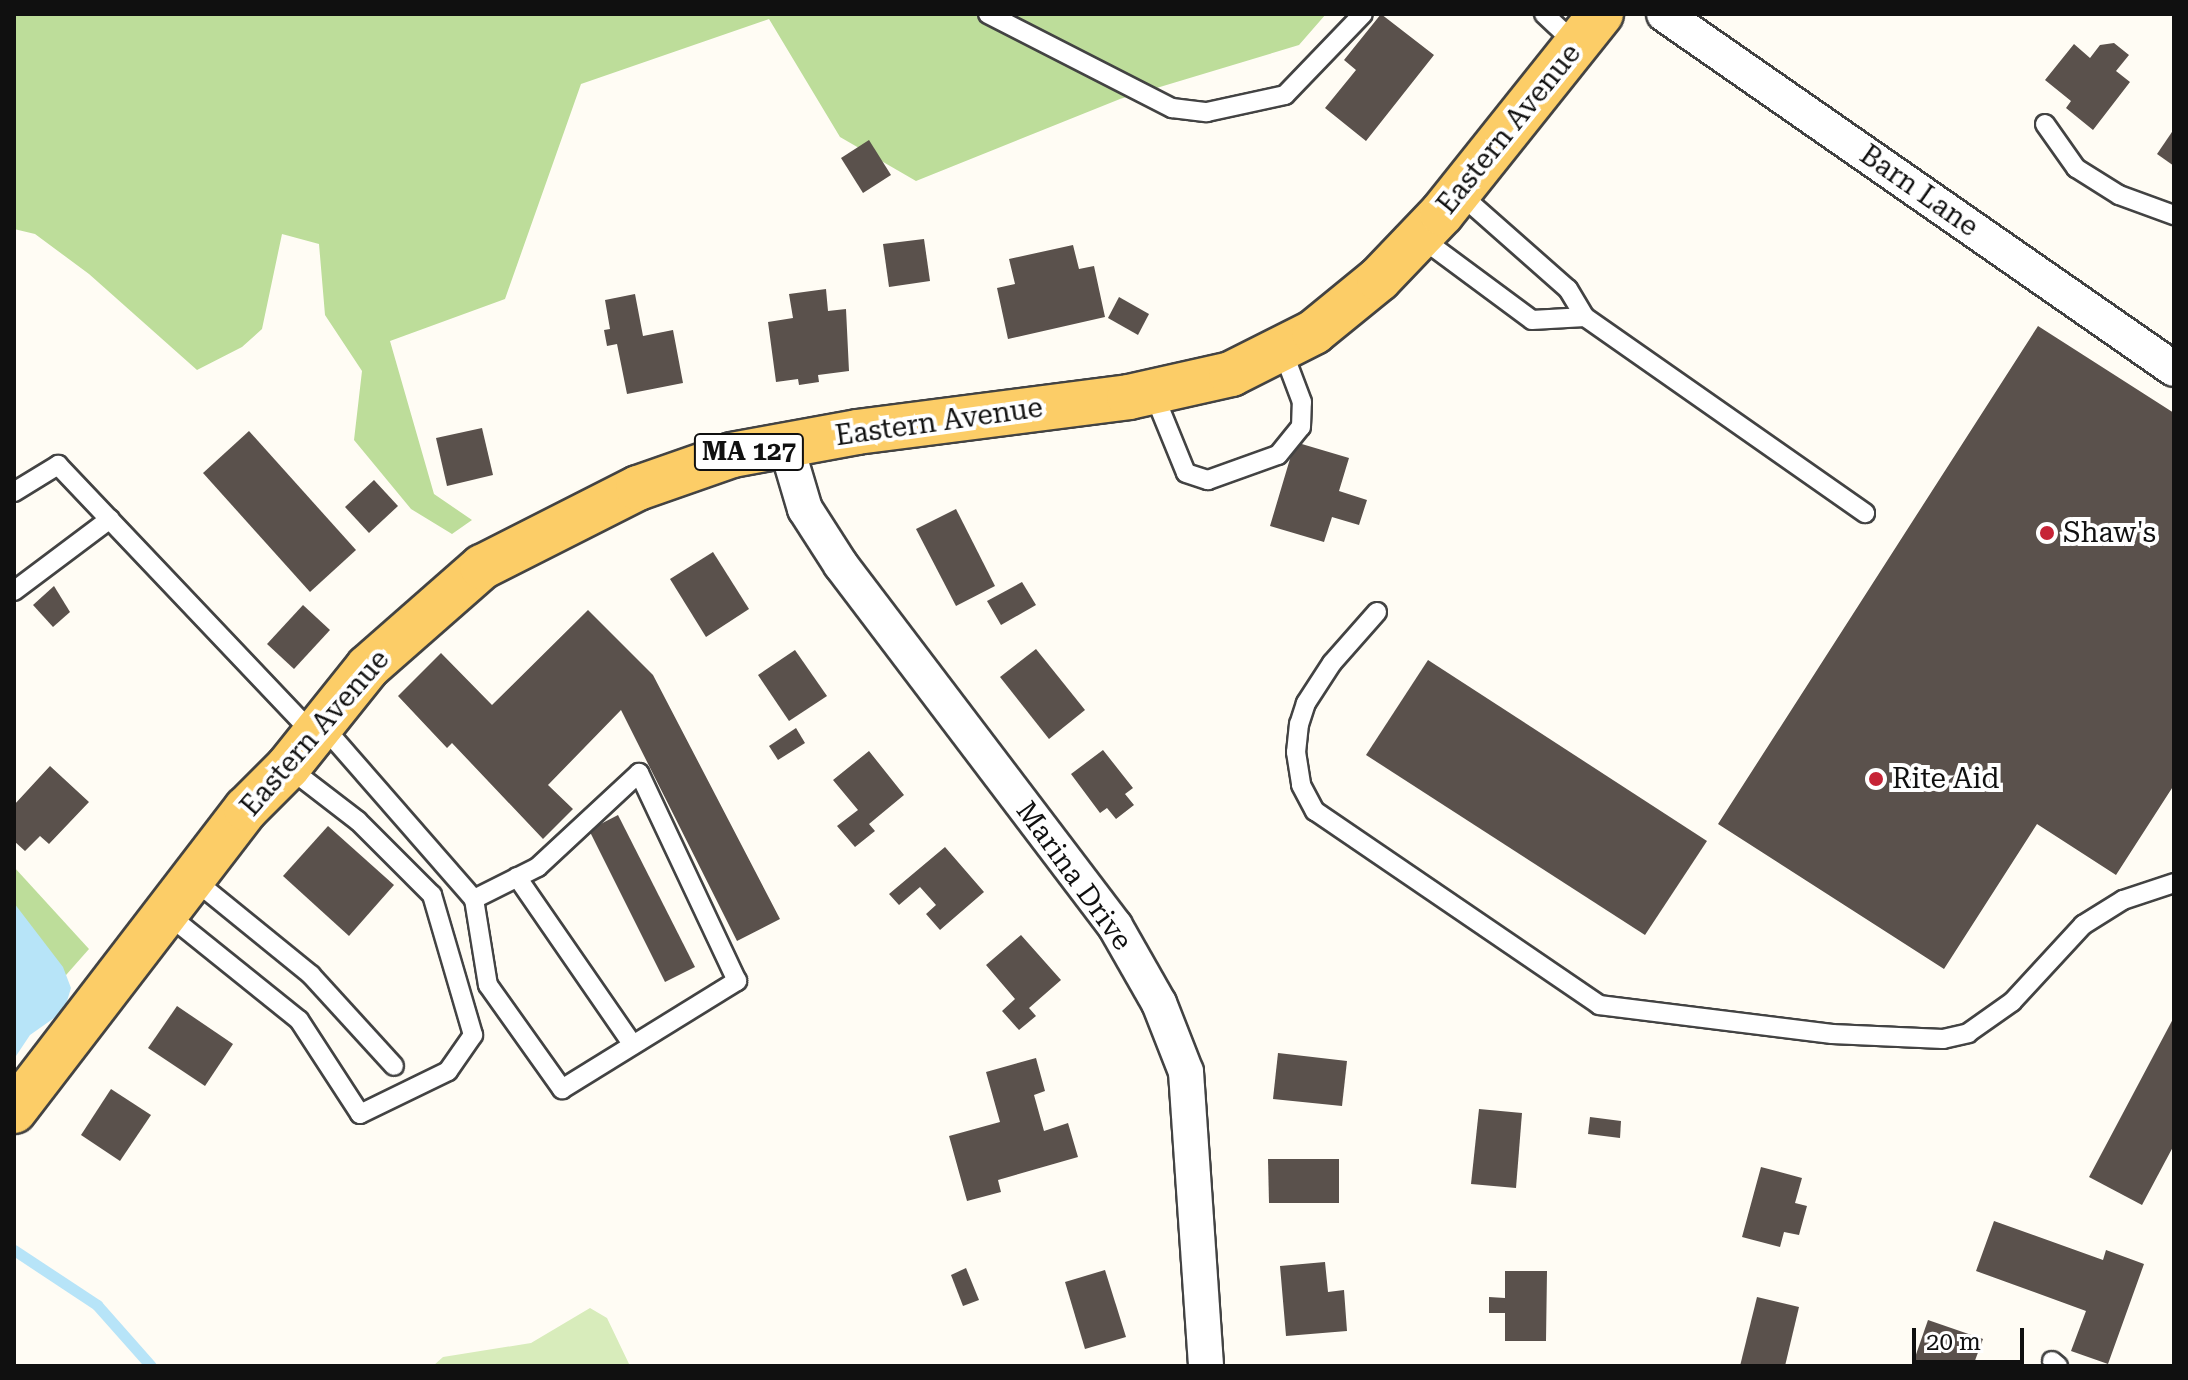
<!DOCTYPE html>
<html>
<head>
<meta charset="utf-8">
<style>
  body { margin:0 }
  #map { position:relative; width:2188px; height:1380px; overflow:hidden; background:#fffcf4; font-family:"Roboto Serif",serif }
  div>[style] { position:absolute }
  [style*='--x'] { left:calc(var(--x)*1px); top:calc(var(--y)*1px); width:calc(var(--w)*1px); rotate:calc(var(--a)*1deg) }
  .green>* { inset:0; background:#d8ecbb }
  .forest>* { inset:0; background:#bddd9a }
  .water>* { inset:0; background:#b7e4f8 }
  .stream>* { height:11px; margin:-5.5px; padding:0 5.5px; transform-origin:5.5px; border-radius:5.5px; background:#b7e4f8 }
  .building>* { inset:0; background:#5a514c }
  .roads { filter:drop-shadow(2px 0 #434343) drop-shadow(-2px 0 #434343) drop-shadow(0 2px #434343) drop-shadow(0 -2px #434343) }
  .lane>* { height:18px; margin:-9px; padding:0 9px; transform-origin:9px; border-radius:9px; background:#fff }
  .street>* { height:34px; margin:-17px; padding:0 17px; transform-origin:17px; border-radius:17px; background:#fff }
  .primary>* { height:44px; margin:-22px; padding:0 22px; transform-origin:22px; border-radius:22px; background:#fccd67 }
  .dots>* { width:22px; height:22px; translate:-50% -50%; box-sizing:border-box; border:4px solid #fff; border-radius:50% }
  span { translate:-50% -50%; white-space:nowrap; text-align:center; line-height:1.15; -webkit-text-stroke:8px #fff; paint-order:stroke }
  .shield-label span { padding:2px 6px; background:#fff; border:2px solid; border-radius:6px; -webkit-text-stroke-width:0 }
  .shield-label { font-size:26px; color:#101010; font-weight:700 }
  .street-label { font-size:28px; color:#101010 }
  .poi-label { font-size:28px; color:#101010 }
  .left { translate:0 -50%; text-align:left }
  .frame { position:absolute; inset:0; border:16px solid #101010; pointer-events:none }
  .scale { position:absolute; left:1912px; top:1328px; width:112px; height:36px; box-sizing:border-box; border:4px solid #101010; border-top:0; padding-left:10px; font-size:24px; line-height:28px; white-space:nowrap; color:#101010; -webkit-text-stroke:6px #fff; paint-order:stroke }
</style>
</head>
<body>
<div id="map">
  <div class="green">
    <i style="clip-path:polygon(590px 1308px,607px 1318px,630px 1366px,433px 1366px,443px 1357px,531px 1343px)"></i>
  </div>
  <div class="forest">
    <i style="clip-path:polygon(14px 14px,1326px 14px,1299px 45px,1120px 99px,916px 181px,840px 137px,769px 19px,581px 84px,505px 299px,390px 341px,434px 494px,472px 520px,452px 534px,411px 509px,354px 440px,362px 371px,325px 315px,319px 244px,282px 234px,262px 329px,242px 347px,197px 370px,89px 274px,35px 234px,14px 229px)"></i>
    <i style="clip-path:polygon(14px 867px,89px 949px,14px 1034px)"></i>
  </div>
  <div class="water">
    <i style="clip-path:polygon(14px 903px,63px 967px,71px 988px,64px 1011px,30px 1035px,14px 1059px)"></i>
  </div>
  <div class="stream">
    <i style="--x:14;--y:1250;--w:100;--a:33.5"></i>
    <i style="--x:97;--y:1305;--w:81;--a:48.5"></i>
  </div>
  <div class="building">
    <i style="clip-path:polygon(1381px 14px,1434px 55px,1366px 141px,1325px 108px,1356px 70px,1344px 60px)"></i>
    <i style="clip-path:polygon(2114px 43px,2129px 55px,2116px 71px,2130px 82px,2093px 130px,2066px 108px,2071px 101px,2045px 80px,2074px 44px,2090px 58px,2100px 45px)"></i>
    <i style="clip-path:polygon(2174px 129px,2174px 166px,2157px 154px)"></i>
    <i style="clip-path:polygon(869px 140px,891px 175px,863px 193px,841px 158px)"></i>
    <i style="clip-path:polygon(924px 239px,930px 281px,889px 287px,883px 244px)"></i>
    <i style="clip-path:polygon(1073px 245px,1079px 269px,1094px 266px,1105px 317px,1008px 339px,997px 288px,1015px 284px,1009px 259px)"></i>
    <i style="clip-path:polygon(826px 289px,828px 311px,846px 309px,849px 371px,818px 375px,819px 382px,799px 385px,798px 379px,776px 382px,768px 322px,793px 318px,789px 294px)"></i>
    <i style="clip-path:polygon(635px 294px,643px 336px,673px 330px,683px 383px,627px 394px,617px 344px,607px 346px,604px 330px,610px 329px,605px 300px)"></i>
    <i style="clip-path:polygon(1119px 297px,1149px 314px,1138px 335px,1108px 318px)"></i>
    <i style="clip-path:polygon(2038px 326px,2174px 413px,2174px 785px,2116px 875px,2037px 824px,1944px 969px,1718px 824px)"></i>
    <i style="clip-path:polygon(482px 428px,493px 475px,447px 486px,436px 438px)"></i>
    <i style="clip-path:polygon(249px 431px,356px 550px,310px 592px,203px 473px)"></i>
    <i style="clip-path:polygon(1295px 442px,1349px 458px,1339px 491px,1367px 500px,1359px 525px,1332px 517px,1324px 542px,1270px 526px)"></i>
    <i style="clip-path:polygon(374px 480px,398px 506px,369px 533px,345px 507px)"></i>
    <i style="clip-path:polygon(956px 509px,995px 586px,956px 606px,916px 529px)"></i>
    <i style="clip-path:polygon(713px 552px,749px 609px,706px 637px,670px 579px)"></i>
    <i style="clip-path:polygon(1022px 582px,1036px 605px,1001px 625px,987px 601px)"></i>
    <i style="clip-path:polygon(54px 586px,70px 612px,53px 627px,33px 605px)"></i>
    <i style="clip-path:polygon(303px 605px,330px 630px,294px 669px,267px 644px)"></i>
    <i style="clip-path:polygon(588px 610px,653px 675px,780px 919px,737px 941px,621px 710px,548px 785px,573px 809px,543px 839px,452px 743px,447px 748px,398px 696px,441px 653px,492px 705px)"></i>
    <i style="clip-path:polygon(1036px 649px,1085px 710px,1049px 739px,1000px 677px)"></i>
    <i style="clip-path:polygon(795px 650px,827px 696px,789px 721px,758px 675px)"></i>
    <i style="clip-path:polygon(1428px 660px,1707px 841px,1645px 935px,1366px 755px)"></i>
    <i style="clip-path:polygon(796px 728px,805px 743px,778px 760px,769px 746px)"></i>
    <i style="clip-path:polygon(1103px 750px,1133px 788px,1125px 794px,1134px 805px,1116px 819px,1107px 808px,1100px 813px,1071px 774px)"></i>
    <i style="clip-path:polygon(869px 751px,904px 795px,869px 824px,875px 831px,855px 847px,837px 826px,858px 810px,833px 780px)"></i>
    <i style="clip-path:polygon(50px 766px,89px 802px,49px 844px,40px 836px,25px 851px,14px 841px,14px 805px)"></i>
    <i style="clip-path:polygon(618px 815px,695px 967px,665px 982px,589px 830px)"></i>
    <i style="clip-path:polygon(328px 826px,394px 885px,349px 936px,283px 876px)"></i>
    <i style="clip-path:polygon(945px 847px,984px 892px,940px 930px,926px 914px,936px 905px,920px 887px,899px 905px,889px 894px)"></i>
    <i style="clip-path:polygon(1021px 935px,1061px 980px,1029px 1008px,1036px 1016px,1019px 1030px,1002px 1011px,1015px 999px,986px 965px)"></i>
    <i style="clip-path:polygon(177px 1006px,233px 1044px,205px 1086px,148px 1048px)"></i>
    <i style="clip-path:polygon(2174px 1017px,2174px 1145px,2142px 1205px,2089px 1177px)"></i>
    <i style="clip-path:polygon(1278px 1053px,1347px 1061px,1342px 1106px,1273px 1099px)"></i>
    <i style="clip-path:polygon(1036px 1058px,1045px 1091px,1034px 1095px,1044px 1131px,1068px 1123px,1078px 1157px,998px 1180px,1001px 1192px,967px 1201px,949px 1136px,1000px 1122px,986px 1072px)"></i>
    <i style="clip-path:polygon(111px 1089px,151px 1115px,120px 1161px,81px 1135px)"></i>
    <i style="clip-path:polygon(1479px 1109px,1522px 1113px,1516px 1188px,1471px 1184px)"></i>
    <i style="clip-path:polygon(1590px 1117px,1621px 1121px,1620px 1138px,1588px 1134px)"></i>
    <i style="clip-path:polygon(1268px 1159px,1339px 1159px,1339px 1203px,1269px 1203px)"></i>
    <i style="clip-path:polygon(1761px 1167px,1802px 1178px,1795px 1203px,1807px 1206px,1799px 1235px,1784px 1232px,1780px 1247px,1742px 1237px)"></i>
    <i style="clip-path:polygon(1994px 1221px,2103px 1260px,2106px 1250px,2144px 1264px,2108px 1364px,2071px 1351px,2086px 1311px,1976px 1271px)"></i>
    <i style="clip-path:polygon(1325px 1262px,1328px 1292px,1344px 1290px,1347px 1331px,1286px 1336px,1280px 1266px)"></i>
    <i style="clip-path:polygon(966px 1268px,979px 1300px,963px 1306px,951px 1275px)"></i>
    <i style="clip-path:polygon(1105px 1270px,1126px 1337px,1085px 1349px,1065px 1282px)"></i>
    <i style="clip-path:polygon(1505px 1271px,1547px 1271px,1546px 1341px,1505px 1341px,1505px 1313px,1489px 1313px,1489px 1297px,1505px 1298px)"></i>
    <i style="clip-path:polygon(1757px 1297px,1799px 1307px,1785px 1366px,1740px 1366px)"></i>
    <i style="clip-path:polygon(1928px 1320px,1983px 1339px,1973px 1366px,1912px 1366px)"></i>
  </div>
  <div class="roads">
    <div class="lane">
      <i style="--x:988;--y:14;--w:207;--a:27.1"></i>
      <i style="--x:1172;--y:108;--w:35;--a:7"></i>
      <i style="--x:1207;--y:112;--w:80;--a:-12.3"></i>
      <i style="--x:1285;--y:95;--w:112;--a:-46.1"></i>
      <i style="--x:1544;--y:14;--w:45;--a:43.2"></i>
      <i style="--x:2045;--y:124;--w:54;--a:54.8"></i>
      <i style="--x:2076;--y:168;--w:51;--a:32.1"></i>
      <i style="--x:2119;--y:195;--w:59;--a:20"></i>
      <i style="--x:1459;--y:193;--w:145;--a:41.4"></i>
      <i style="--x:1568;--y:289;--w:33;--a:59"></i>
      <i style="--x:1585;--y:317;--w:342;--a:35"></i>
      <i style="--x:1420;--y:237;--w:139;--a:36.5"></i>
      <i style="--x:1532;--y:320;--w:53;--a:-3.2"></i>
      <i style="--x:1153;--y:392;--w:87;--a:67.8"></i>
      <i style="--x:1186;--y:473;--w:23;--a:18"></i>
      <i style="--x:1208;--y:480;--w:74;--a:-19.7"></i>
      <i style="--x:1278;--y:455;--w:36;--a:-51"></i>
      <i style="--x:1301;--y:427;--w:25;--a:-88"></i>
      <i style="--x:1302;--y:402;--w:57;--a:-110.7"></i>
      <i style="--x:14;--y:492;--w:52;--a:-31.5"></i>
      <i style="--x:58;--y:465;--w:372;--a:46.5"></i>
      <i style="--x:14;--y:591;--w:120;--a:-36.9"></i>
      <i style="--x:1377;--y:612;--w:68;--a:131.4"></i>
      <i style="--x:1332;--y:663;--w:48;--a:123"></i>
      <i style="--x:1306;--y:703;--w:22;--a:108"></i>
      <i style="--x:1299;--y:724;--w:28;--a:96"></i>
      <i style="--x:1296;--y:752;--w:33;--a:81"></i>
      <i style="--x:1301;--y:785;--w:30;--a:62"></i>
      <i style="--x:1315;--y:811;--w:344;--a:34.3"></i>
      <i style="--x:1599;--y:1005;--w:235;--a:7.1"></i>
      <i style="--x:1832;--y:1034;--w:111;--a:2.6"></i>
      <i style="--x:1943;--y:1039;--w:26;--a:-13"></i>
      <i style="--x:1968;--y:1033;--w:54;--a:-35.2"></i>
      <i style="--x:2012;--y:1002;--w:105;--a:-47.3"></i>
      <i style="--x:2083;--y:925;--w:47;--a:-32"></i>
      <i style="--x:2123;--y:900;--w:54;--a:-18.4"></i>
      <i style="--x:322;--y:725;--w:231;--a:48.9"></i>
      <i style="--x:474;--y:899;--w:87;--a:80.8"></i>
      <i style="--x:488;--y:985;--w:128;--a:54.6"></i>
      <i style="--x:562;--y:1089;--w:206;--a:-31.7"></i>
      <i style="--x:737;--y:981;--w:230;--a:-115.2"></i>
      <i style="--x:639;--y:773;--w:138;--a:137.1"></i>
      <i style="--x:538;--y:867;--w:72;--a:153.4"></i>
      <i style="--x:517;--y:877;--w:204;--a:55.4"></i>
      <i style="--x:193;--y:879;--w:152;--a:39.1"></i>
      <i style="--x:311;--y:975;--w:123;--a:47.6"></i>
      <i style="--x:167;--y:914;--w:169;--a:38.8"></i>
      <i style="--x:299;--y:1020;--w:112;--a:57"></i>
      <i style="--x:360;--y:1114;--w:98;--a:-26"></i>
      <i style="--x:448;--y:1071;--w:44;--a:-55.2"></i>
      <i style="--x:473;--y:1035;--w:146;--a:-106.3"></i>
      <i style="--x:432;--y:895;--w:105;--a:-135"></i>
      <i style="--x:358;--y:821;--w:88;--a:-142.4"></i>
      <i style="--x:2052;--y:1361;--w:8;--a:40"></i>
    </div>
    <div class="street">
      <i style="--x:1664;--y:14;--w:621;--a:34.84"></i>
      <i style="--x:786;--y:445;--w:67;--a:73.5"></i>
      <i style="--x:805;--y:509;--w:67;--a:57.3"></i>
      <i style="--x:841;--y:565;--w:453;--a:52.8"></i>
      <i style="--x:1115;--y:926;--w:89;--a:60.3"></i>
      <i style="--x:1159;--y:1003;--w:74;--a:68.6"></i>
      <i style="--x:1186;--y:1072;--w:295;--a:86.1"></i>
    </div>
    <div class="primary">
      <i style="--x:14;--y:1111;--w:381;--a:-52.5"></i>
      <i style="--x:246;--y:809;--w:59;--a:-45"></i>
      <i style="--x:288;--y:767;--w:128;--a:-51.3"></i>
      <i style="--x:368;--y:667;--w:152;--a:-41.3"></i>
      <i style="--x:482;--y:567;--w:175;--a:-26.9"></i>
      <i style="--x:638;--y:488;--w:100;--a:-19.3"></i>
      <i style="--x:732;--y:455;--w:127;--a:-10.4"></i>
      <i style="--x:857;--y:432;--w:274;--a:-7.3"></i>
      <i style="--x:1129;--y:397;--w:105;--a:-12.7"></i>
      <i style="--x:1231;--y:374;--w:93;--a:-26.8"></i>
      <i style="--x:1314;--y:332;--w:84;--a:-39.2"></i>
      <i style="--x:1379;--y:279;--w:91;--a:-46.3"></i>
      <i style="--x:1442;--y:213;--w:255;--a:-51.4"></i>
    </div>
  </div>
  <div class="dots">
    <i style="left:2047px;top:533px;background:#c62336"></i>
    <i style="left:1876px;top:779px;background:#c62336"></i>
  </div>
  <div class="shield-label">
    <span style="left:749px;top:452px">MA 127</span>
  </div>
  <div class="street-label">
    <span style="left:1509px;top:129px;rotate:-51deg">Eastern Avenue</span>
    <span style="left:1919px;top:191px;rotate:35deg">Barn Lane</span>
    <span style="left:939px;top:422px;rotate:-8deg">Eastern Avenue</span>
    <span style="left:315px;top:733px;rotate:-49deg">Eastern Avenue</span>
    <span style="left:1074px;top:876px;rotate:54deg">Marina Drive</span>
  </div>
  <div class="poi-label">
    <span class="left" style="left:2063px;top:533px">Shaw's</span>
    <span class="left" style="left:1892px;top:779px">Rite Aid</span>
  </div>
  <div class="frame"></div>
  <div class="scale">20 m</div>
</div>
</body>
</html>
